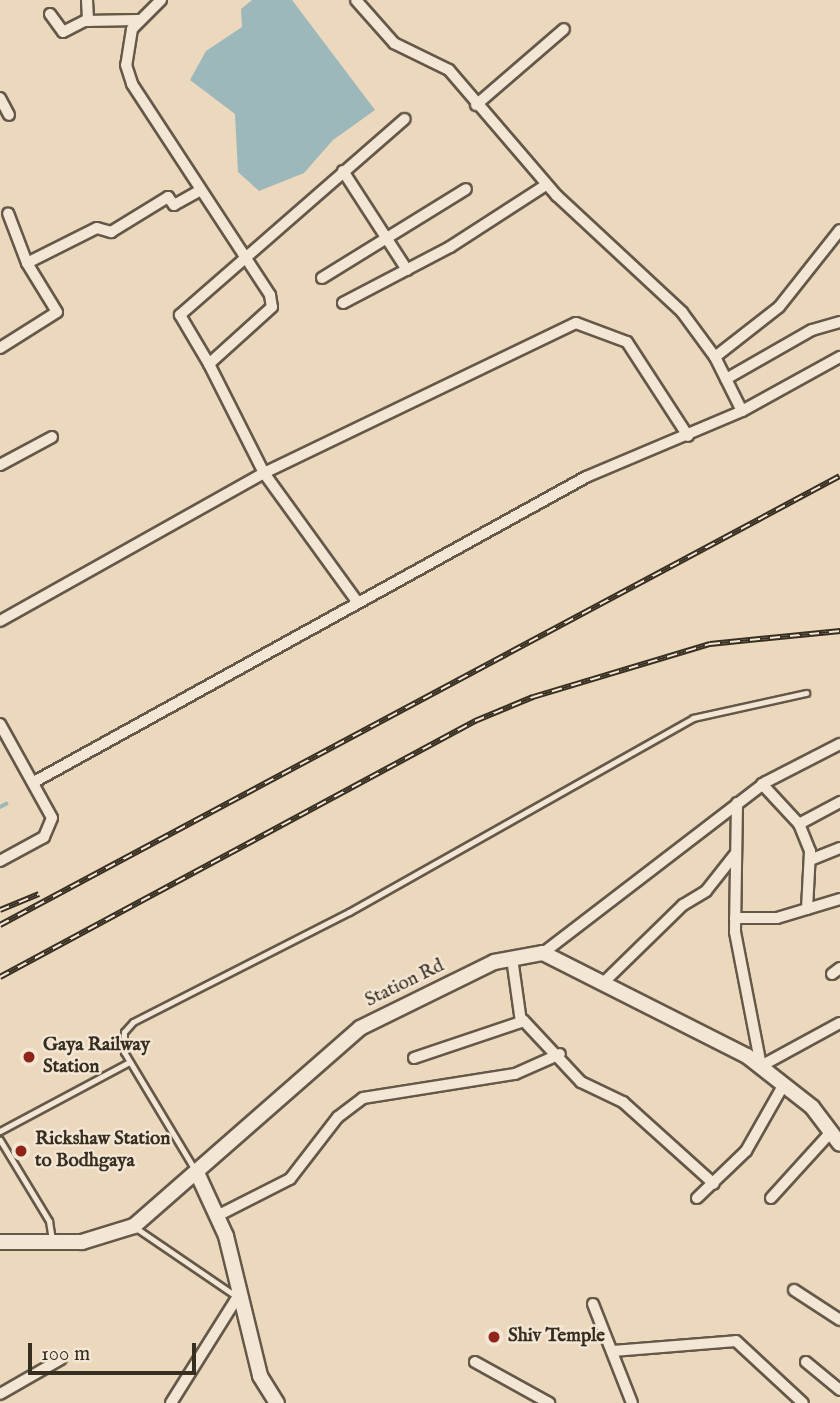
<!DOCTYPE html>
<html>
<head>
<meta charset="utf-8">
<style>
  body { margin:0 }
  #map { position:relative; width:840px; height:1403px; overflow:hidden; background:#ecd8bd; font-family:"IM FELL English",serif }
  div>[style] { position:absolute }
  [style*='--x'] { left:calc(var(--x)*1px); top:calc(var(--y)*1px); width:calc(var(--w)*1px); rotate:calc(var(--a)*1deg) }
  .water>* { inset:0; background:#9cb8ba }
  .stream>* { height:3.5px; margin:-1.75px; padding:0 1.75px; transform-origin:1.75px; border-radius:1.75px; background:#9cb8ba }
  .roads { filter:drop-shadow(2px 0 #645849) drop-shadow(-2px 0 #645849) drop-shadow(0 2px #645849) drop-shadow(0 -2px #645849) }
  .lane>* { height:5px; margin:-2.5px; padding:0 2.5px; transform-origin:2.5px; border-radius:2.5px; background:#f3e6d4 }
  .street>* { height:10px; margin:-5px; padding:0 5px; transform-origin:5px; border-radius:5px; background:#f3e6d4 }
  .secondary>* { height:14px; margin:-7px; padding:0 7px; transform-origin:7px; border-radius:7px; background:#f3e6d4 }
  .rail>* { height:6px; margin-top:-3px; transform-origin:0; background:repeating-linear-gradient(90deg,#f3e6d4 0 10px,#372e22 0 20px); box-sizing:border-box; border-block:2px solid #372e22 }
  .dots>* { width:19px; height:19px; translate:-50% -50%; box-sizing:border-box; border:4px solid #f3e6d4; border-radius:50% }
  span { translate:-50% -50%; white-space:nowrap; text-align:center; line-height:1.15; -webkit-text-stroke:5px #f3e6d4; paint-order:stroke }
  .street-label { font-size:19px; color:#372e22 }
  .poi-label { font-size:19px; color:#372e22; font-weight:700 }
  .left { translate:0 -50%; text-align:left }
  .scale { position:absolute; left:28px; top:1343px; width:168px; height:32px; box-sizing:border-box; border:4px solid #372e22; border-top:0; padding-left:9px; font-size:21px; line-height:24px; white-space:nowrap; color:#372e22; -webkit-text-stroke:5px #f3e6d4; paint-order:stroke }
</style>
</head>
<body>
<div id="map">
  <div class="water">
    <i style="clip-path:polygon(252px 0,292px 0,375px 110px,333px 140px,304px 173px,259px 191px,238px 172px,235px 114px,190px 80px,206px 51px,242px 27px,241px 9px)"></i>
  </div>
  <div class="stream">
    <i style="--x:0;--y:807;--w:7;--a:-27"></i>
  </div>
  <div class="roads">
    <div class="lane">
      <i style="--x:0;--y:1131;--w:146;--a:-28.1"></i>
      <i style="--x:0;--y:1140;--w:95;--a:58.8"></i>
      <i style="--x:49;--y:1221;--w:19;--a:81"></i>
      <i style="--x:195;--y:1170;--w:138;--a:-121"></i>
      <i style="--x:124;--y:1052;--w:20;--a:-90"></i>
      <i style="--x:124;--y:1032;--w:13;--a:-48"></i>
      <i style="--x:133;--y:1022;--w:242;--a:-27"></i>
      <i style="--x:349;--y:912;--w:395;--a:-29.4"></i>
      <i style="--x:693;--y:718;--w:116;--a:-12.5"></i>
      <i style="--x:136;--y:1228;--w:122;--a:34.3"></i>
    </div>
    <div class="street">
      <i style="--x:87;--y:0;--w:21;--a:87"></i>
      <i style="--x:161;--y:0;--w:41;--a:135"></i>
      <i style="--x:132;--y:29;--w:36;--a:99"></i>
      <i style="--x:126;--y:65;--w:20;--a:72"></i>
      <i style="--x:132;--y:84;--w:252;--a:56.8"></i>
      <i style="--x:270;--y:295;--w:12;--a:81"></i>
      <i style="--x:272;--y:307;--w:85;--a:137.9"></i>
      <i style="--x:209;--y:364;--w:122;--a:63.2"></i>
      <i style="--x:264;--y:473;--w:160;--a:54.1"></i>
      <i style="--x:50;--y:14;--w:22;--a:54"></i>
      <i style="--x:63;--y:32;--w:25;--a:-27"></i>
      <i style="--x:85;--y:21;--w:53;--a:-1.1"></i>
      <i style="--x:0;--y:98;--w:19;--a:62"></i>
      <i style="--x:476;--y:105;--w:116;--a:-40.8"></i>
      <i style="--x:343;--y:171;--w:118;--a:57.1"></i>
      <i style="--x:27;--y:263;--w:78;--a:-26.6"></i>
      <i style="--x:97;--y:228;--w:15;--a:16"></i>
      <i style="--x:111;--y:232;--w:67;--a:-31.6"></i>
      <i style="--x:168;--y:197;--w:10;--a:53"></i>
      <i style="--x:174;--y:205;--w:29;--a:-29"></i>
      <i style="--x:322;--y:278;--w:169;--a:-31.7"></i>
      <i style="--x:343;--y:303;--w:121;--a:-27.6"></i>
      <i style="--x:450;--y:247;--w:114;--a:-32.9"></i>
      <i style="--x:0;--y:348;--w:67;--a:-32.3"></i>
      <i style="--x:57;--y:312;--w:57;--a:-121.5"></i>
      <i style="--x:27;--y:263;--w:53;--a:-110.8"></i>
      <i style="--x:715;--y:357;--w:81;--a:-38"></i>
      <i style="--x:779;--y:307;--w:98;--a:-51.6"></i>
      <i style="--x:209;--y:364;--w:57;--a:-120.6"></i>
      <i style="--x:180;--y:315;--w:298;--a:-41.1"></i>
      <i style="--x:726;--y:379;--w:99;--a:-29.7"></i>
      <i style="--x:812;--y:330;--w:29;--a:-16"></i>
      <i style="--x:742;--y:411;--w:112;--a:-28.9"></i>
      <i style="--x:0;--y:465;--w:59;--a:-28.3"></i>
      <i style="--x:0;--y:621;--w:303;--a:-29.3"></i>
      <i style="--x:264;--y:473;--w:346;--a:-25.7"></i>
      <i style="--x:576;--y:323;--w:54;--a:20.4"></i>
      <i style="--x:627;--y:342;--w:112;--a:57"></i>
      <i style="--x:0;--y:724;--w:107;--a:61"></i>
      <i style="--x:52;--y:818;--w:21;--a:113"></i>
      <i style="--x:44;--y:837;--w:50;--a:151.4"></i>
      <i style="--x:34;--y:782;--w:631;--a:-28.92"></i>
      <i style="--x:586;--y:477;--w:169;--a:-22.9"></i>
      <i style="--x:742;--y:411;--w:60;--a:-116.6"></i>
      <i style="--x:715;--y:357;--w:56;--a:-126.3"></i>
      <i style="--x:682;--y:312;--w:171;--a:-137.1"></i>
      <i style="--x:557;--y:196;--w:166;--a:-130.6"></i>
      <i style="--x:449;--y:70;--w:61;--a:-153.9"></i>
      <i style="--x:394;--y:43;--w:57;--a:-131.5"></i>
      <i style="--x:762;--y:784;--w:54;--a:47.2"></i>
      <i style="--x:737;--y:803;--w:129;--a:90.9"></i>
      <i style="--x:735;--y:932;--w:136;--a:79"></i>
      <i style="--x:761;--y:1066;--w:90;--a:-28.6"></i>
      <i style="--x:810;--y:860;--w:32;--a:-22"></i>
      <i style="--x:807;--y:909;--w:58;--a:-87"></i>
      <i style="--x:810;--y:851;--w:29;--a:-112"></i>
      <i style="--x:799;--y:824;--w:47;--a:-28.2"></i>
      <i style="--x:735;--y:918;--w:42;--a:0"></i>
      <i style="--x:777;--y:918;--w:66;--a:-16.8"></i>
      <i style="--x:543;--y:953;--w:281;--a:-37.5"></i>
      <i style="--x:766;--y:782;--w:83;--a:-27.2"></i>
      <i style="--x:832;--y:974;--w:10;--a:-37"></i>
      <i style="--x:603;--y:983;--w:112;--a:-44.3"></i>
      <i style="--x:683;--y:905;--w:27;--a:-31"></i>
      <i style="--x:706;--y:891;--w:48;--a:-51.7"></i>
      <i style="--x:523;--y:1020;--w:85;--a:46.9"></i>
      <i style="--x:581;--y:1082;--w:47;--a:25.5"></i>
      <i style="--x:623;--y:1102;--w:122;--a:42"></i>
      <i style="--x:414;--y:1058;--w:113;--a:-18.6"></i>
      <i style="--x:521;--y:1022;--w:65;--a:-98"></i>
      <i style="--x:697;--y:1198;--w:68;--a:-43.8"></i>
      <i style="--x:746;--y:1151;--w:77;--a:-60.4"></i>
      <i style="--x:771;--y:1198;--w:89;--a:-47.7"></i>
      <i style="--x:217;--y:1216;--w:82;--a:-26.9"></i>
      <i style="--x:290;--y:1179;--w:78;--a:-52.3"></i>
      <i style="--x:338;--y:1117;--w:31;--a:-37"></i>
      <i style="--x:363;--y:1098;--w:154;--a:-9"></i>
      <i style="--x:515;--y:1074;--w:49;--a:-24"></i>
      <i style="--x:794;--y:1290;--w:55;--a:33.1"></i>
      <i style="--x:593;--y:1304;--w:106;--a:68.5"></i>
      <i style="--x:613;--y:1351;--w:123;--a:-4.6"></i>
      <i style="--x:736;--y:1341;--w:91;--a:42.8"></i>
      <i style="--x:475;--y:1362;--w:85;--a:29"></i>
      <i style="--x:806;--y:1362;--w:44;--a:39.5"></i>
      <i style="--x:0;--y:1394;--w:70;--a:-29.8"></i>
      <i style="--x:171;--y:1403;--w:130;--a:-57.9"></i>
    </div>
    <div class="secondary">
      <i style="--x:198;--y:1175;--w:67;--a:65.3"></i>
      <i style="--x:226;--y:1236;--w:144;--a:76.3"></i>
      <i style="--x:260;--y:1376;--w:32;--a:58"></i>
      <i style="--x:0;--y:1242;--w:82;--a:0"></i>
      <i style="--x:82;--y:1242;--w:54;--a:-17.1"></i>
      <i style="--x:134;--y:1226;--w:300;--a:-41.2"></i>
      <i style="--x:360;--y:1028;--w:149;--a:-26.2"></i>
      <i style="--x:494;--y:962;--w:50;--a:-10.4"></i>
      <i style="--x:543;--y:953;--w:229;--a:26.8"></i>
      <i style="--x:747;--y:1056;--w:83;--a:38.1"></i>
      <i style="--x:812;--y:1107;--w:46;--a:52.9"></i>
    </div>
  </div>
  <div class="rail">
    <i style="--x:0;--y:910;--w:42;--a:-22.3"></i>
    <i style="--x:0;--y:925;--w:952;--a:-28.13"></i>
    <i style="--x:0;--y:977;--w:540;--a:-28.32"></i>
    <i style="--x:475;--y:721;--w:63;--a:-22.5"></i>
    <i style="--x:533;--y:697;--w:185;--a:-16.7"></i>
    <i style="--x:710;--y:644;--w:131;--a:-5.7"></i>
  </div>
  <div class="dots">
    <i style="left:29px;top:1057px;background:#8f2418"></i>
    <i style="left:21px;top:1151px;background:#8f2418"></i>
    <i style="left:494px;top:1337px;background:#8f2418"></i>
  </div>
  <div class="street-label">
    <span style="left:405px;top:984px;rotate:-26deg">Station Rd</span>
  </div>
  <div class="poi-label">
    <span class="left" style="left:43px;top:1057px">Gaya Railway<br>Station</span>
    <span class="left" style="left:35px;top:1151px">Rickshaw Station<br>to Bodhgaya</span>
    <span class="left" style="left:508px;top:1337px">Shiv Temple</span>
  </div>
  <div class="scale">100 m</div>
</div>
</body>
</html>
